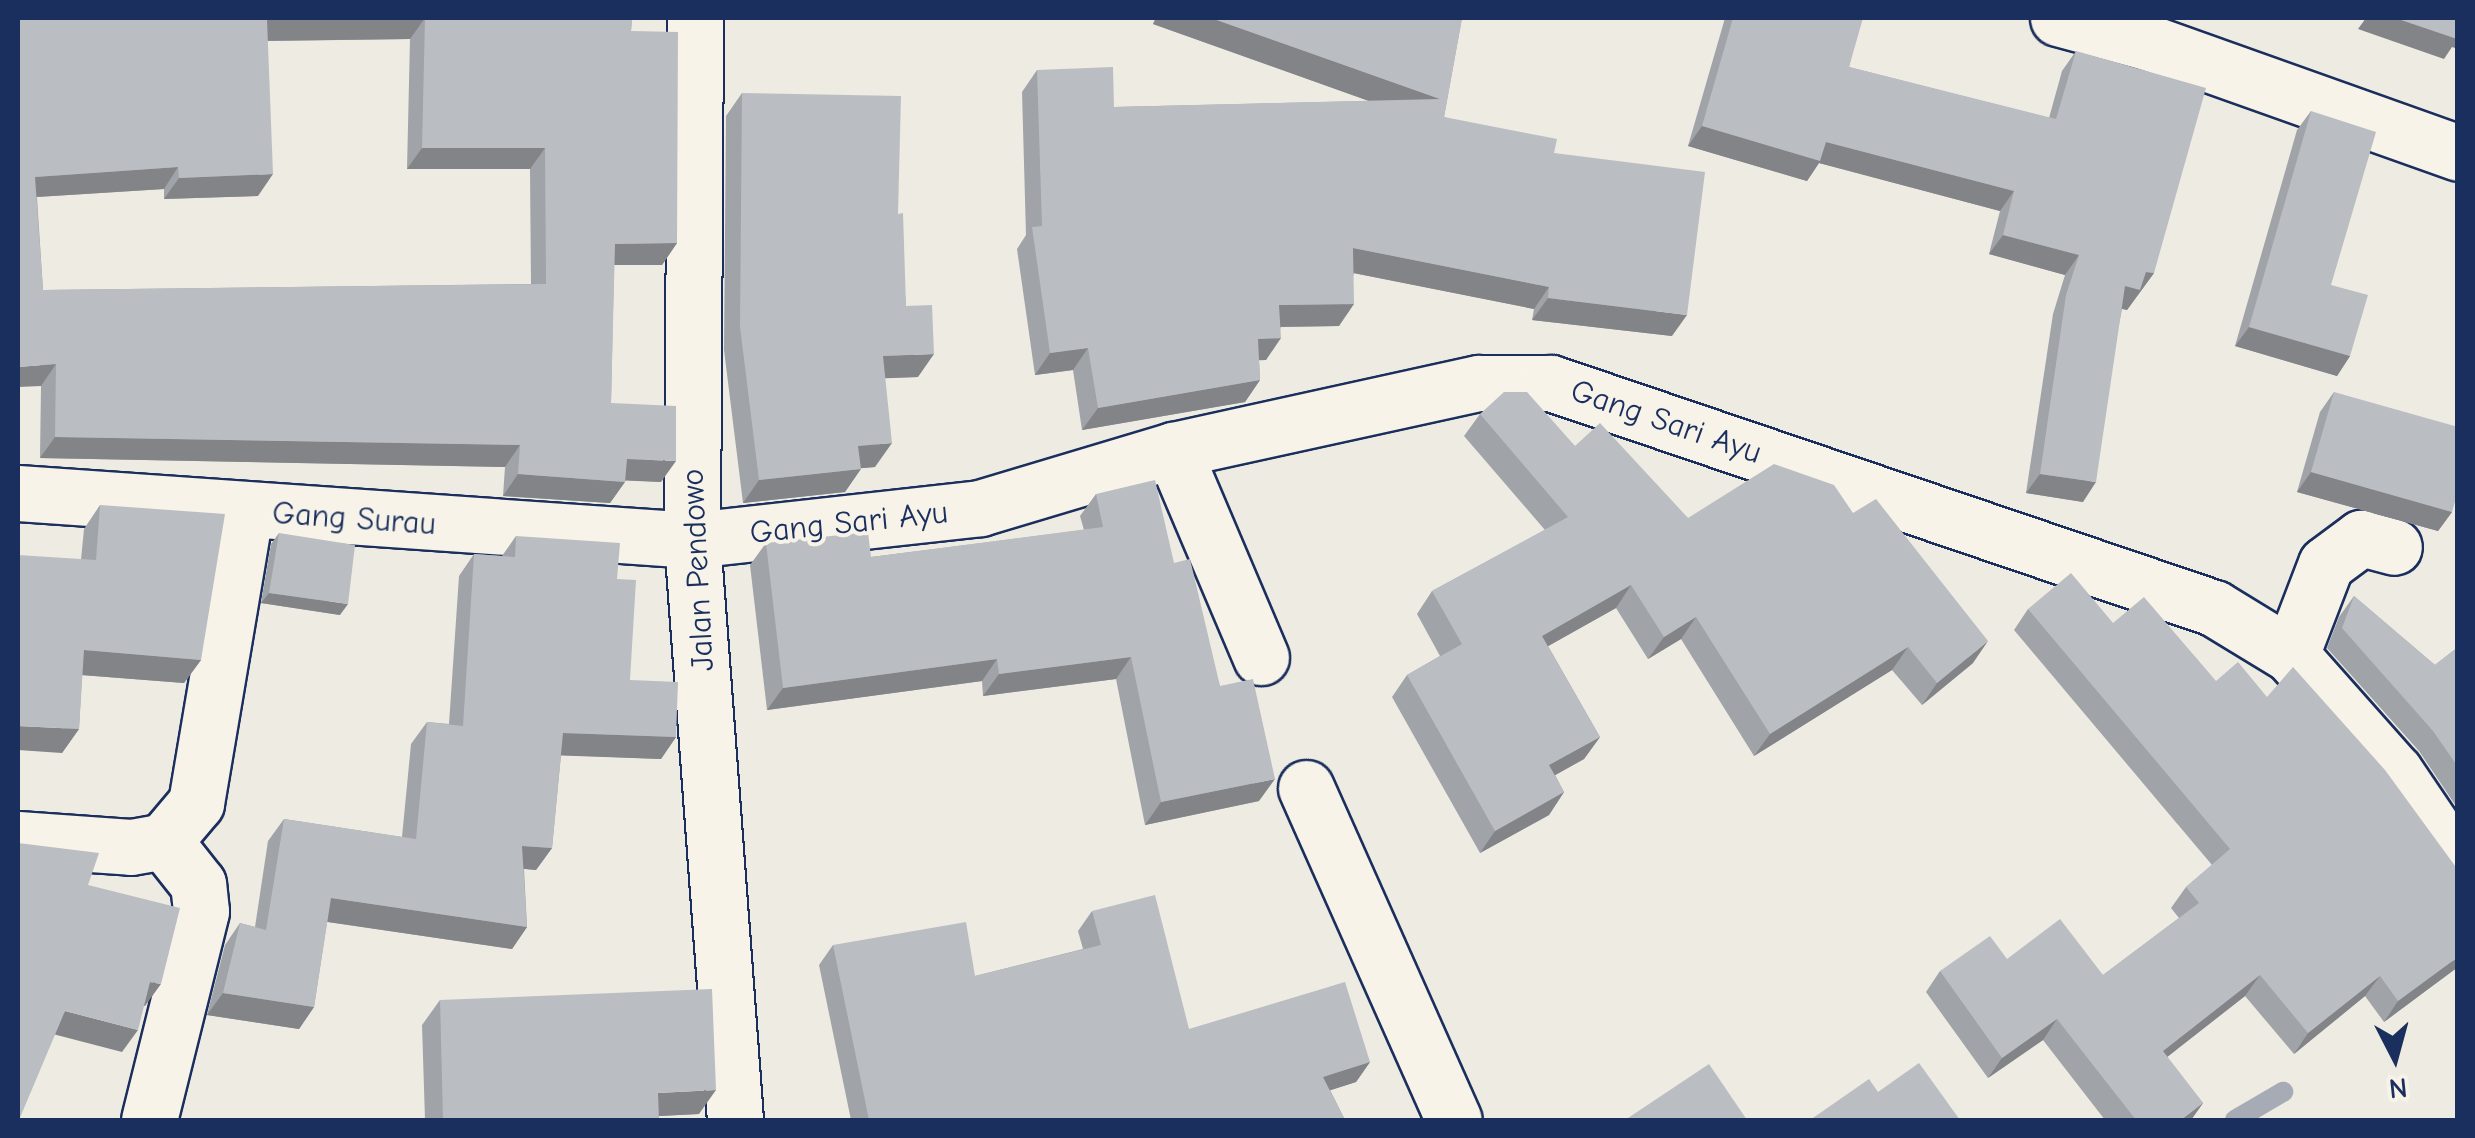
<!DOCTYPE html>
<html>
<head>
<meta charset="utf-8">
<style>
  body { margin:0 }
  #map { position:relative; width:2475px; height:1138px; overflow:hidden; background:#eeebe2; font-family:"Comic Neue",sans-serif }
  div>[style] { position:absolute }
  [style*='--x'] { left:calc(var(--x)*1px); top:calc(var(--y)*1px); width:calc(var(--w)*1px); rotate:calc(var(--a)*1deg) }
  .stream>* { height:20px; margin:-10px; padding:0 10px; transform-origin:10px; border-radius:10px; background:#a6abb5 }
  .roads { filter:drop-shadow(2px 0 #1b2f5e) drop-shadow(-2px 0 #1b2f5e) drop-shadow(0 2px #1b2f5e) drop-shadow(0 -2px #1b2f5e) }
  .minor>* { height:55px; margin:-27.5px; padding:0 27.5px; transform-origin:27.5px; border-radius:27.5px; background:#f7f3e8 }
  .wall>* { inset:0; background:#a0a3a7 }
  .shaded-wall>* { inset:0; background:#828488 }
  .building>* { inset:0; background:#babdc2 }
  span { translate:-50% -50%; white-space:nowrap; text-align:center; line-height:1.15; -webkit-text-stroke:8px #f7f3e8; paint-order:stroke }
  .street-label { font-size:32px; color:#1b2f5e }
  .frame { position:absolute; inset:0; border:20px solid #1b2f5e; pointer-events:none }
  .north { position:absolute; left:2345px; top:1008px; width:100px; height:100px; -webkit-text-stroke:8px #f7f3e8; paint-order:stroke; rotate:174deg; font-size:28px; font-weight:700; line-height:40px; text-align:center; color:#1b2f5e }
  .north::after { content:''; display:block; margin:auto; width:35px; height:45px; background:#1b2f5e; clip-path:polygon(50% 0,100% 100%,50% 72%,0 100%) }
</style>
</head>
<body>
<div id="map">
  <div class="stream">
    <i style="--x:2235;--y:1120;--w:56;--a:-30.3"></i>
  </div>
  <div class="roads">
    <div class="minor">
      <i style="--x:695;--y:18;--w:522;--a:90.33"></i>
      <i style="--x:692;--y:540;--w:582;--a:85.76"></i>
      <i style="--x:2058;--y:18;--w:92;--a:15.1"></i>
      <i style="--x:2147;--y:42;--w:330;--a:19.6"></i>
      <i style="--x:1173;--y:450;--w:225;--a:67"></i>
      <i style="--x:18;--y:493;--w:676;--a:3.99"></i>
      <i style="--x:692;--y:540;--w:290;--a:-6.3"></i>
      <i style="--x:980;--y:508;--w:202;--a:-16.7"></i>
      <i style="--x:1173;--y:450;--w:313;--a:-12.4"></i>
      <i style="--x:1479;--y:383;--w:72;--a:0"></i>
      <i style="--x:1551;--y:383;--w:700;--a:18.75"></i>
      <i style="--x:2214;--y:608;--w:90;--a:31.4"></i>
      <i style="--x:2291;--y:655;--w:157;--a:48.4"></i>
      <i style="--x:2395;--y:772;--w:112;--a:55.9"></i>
      <i style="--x:2291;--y:655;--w:97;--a:-69"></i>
      <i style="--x:2326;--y:564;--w:44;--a:-36.6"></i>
      <i style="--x:2361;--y:538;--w:34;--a:15"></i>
      <i style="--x:1306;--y:788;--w:363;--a:66"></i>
      <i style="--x:18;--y:839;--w:113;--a:4"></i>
      <i style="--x:131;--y:847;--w:34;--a:-10"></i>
      <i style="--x:164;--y:841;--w:50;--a:-49.9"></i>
      <i style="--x:196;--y:803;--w:295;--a:-80.4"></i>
      <i style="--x:149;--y:1120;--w:215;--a:-76"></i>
      <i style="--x:201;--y:911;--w:27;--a:-96"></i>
      <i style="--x:198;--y:884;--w:55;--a:-128.3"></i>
    </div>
  </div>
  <div class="wall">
    <i style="clip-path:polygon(evenodd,18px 18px,632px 18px,631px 31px,677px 243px,662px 265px,614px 265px,611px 403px,661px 482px,626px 480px,610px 503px,503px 496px,505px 467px,40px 458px,41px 386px,18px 18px,410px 39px,407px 169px,530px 169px,531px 284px,43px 290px,37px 197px,164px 189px,164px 199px,258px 196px,267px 41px,410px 39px)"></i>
    <i style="clip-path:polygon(1155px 18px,1462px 18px,1444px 117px,1554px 153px,1672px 336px,1532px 320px,1534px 309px,1354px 273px,1339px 326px,1281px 327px,1266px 360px,1259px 360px,1260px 380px,1245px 402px,1082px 430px,1073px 370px,1035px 375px,1017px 249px,1026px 235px,1022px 92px,1037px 70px,1114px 107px,1369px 101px,1153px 24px)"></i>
    <i style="clip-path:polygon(1725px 18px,1860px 18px,1849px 67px,2049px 118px,2062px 71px,2076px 51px,2154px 273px,2127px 310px,2122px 309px,2083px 502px,2026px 493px,2053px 314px,2065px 275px,1989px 254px,2000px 211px,1819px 163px,1807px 181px,1688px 146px)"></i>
    <i style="clip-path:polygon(742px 93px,898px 214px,906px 306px,918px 377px,885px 378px,875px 467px,861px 468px,845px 492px,743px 503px,724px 350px,726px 116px)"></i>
    <i style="clip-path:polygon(2311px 111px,2331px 285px,2350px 356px,2337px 376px,2235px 346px,2297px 130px)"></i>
    <i style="clip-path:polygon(2334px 392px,2452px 512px,2438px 531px,2297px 492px,2320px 412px)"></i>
    <i style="clip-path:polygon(1480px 414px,1575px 446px,1688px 518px,1853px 513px,1973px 663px,1922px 705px,1892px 670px,1754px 756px,1681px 639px,1648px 659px,1616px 608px,1548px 646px,1600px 737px,1584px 759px,1555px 775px,1564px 792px,1549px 815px,1480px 853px,1392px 697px,1407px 675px,1440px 656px,1417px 614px,1432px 591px,1545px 530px,1464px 436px)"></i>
    <i style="clip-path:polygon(1096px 494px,1174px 563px,1220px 686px,1259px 801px,1145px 825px,1116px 679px,983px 696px,982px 681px,767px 710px,750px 565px,766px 543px,871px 557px,1084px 530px,1080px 516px)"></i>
    <i style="clip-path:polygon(100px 505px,201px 660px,184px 683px,82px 675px,79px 729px,62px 753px,84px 529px)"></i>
    <i style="clip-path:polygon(279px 533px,340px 615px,261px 603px,271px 544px)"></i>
    <i style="clip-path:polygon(516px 536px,617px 579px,630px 680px,676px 737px,661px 759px,561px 755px,552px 848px,536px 870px,524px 869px,527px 927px,512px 949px,327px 922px,314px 1007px,299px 1029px,207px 1015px,225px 945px,240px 923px,255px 927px,268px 841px,284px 819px,402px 837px,411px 744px,427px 722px,449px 724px,459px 576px,474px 554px,502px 556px)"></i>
    <i style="clip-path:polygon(2354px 596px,2435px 665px,2458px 647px,2458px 809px,2419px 751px,2327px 648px,2339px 617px)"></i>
    <i style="clip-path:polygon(2028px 609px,2113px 623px,2458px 967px,2384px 1022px,2365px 996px,2294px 1054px,2245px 996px,2167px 1057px,2203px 1103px,2191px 1120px,2105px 1120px,2043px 1040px,1988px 1078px,1926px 992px,1940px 971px,2007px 959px,2103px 975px,2179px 918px,2171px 908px,2186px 887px,2212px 865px,2014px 630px)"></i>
    <i style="clip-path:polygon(1092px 911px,1189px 1029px,1370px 1062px,1356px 1082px,1330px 1090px,1345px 1120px,851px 1120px,819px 965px,833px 945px,975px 976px,1083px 949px,1078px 931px)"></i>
    <i style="clip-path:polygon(440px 1000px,699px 1114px,659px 1116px,659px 1120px,425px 1120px,422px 1025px)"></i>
  </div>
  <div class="shaded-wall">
    <i style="clip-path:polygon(425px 18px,410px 39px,252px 41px,267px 19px)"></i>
    <i style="clip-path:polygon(1157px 18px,1211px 18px,1440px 99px,1425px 121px,1153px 24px)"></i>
    <i style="clip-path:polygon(2366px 18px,2395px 18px,2458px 32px,2458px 49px,2452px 47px,2444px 59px,2358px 29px)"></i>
    <i style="clip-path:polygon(1702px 126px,1826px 142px,2014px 191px,2000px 211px,1819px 163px,1807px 181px,1688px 146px)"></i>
    <i style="clip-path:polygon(422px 148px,545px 148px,530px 169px,407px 169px)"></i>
    <i style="clip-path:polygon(178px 167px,164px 189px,20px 198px,35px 177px)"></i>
    <i style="clip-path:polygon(273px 174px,258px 196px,164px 199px,179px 178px)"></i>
    <i style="clip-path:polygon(2003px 235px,2079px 255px,2065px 275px,1989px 254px)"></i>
    <i style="clip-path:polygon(677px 243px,662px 265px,600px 265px,615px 244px)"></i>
    <i style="clip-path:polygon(1353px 248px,1549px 287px,1534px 309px,1338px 270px)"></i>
    <i style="clip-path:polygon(2146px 272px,2154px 273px,2127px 310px,2111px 306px,2125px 286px)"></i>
    <i style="clip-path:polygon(1548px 298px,1687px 315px,1672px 336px,1532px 320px)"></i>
    <i style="clip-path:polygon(1354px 304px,1339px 326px,1264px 327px,1279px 305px)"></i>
    <i style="clip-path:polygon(2249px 327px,2350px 356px,2337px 376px,2235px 346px)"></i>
    <i style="clip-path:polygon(1281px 338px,1266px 360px,1242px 361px,1258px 339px)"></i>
    <i style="clip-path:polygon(1088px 348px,1073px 370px,1035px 375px,1050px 353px)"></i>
    <i style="clip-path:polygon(934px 354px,918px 377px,867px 379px,883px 356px)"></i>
    <i style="clip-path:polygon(56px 364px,41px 386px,18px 387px,18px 367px)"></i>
    <i style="clip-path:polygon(1260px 380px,1245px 402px,1082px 430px,1098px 408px)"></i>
    <i style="clip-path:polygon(55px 437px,520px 445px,505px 467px,40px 458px)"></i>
    <i style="clip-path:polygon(892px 443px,875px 467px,842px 470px,858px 446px)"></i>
    <i style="clip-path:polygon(627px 459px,676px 461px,661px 482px,613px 480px)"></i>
    <i style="clip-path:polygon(861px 469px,845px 492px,743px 503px,759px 480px)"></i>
    <i style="clip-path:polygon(2311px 472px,2452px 512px,2438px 531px,2297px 492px)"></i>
    <i style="clip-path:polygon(518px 474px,625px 482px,610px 503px,503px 496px)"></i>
    <i style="clip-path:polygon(2040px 474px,2096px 482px,2083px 502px,2026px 493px)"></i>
    <i style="clip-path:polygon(1631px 585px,1616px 608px,1527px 658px,1542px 636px)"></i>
    <i style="clip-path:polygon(269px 593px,348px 604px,340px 615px,261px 603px)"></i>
    <i style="clip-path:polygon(1696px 617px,1681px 639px,1648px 659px,1664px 637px)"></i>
    <i style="clip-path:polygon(1988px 641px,1973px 663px,1922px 705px,1937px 683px)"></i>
    <i style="clip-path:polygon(1908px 647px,1892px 670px,1754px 756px,1770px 734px)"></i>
    <i style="clip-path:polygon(84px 650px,201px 660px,184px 683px,68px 674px)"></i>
    <i style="clip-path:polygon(1131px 657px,1116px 679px,983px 696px,999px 674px)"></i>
    <i style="clip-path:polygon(997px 659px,982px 681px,767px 710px,783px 688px)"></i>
    <i style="clip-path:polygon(18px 726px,79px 729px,62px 753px,18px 750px)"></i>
    <i style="clip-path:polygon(563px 733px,676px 737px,661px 759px,548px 755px)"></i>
    <i style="clip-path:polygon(1600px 737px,1584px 759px,1534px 787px,1549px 765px)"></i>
    <i style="clip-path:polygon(1275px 779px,1259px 801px,1145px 825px,1161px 802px)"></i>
    <i style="clip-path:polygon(1564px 792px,1549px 815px,1480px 853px,1495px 831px)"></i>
    <i style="clip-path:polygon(522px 846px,552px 848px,536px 870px,507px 867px)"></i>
    <i style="clip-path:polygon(331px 898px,527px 927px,512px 949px,315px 920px)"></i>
    <i style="clip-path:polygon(2458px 957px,2458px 967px,2384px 1022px,2398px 1001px)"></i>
    <i style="clip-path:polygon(2260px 975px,2245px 996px,2148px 1072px,2163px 1051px)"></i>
    <i style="clip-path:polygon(2380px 976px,2365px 996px,2294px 1054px,2308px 1033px)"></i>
    <i style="clip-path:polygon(150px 982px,161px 984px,145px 1006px,135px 1004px)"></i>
    <i style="clip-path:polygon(223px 993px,314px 1007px,299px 1029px,207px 1015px)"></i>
    <i style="clip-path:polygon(65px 1011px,138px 1030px,122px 1052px,49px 1033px)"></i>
    <i style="clip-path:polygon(2057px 1019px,2043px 1040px,1988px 1078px,2002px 1058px)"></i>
    <i style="clip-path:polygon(1370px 1062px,1356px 1082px,1310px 1097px,1323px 1077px)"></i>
    <i style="clip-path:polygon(716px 1090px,699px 1114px,641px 1117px,658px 1093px)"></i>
    <i style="clip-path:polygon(2203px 1103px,2191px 1120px,2181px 1120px)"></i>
  </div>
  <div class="building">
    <i style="clip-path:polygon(evenodd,18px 18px,632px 18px,631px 31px,678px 32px,677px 243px,615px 244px,611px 403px,676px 406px,676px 461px,627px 459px,625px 482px,518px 474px,520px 445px,55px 437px,56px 364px,18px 367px,18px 18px,425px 18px,422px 148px,545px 148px,546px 284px,43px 290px,35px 177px,178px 167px,179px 178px,273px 174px,267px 19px,425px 18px)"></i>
    <i style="clip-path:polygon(1211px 18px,1462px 18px,1444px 117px,1557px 139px,1554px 153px,1705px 172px,1687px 315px,1548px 298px,1549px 287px,1353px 248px,1354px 304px,1279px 305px,1281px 338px,1258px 339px,1260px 380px,1098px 408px,1088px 348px,1050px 353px,1032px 227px,1042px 226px,1037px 70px,1113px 67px,1114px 107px,1440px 99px)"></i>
    <i style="clip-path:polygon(1733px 18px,1863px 18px,1849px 67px,2056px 119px,2076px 51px,2206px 88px,2154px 273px,2146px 272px,2140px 290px,2125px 286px,2096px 482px,2040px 474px,2066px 295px,2079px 255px,2003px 235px,2014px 191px,1826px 142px,1820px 161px,1702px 126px)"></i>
    <i style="clip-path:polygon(2395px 18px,2458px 18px,2458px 39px,2457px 39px)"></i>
    <i style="clip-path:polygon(742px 93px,901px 96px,898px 214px,903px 213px,906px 306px,932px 305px,934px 354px,883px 356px,892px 443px,858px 446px,861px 469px,759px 480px,740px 327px)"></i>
    <i style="clip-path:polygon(2311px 111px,2376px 132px,2331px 285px,2368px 295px,2350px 356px,2249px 327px)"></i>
    <i style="clip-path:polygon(1504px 392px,1527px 392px,1575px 446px,1600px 423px,1688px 518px,1774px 464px,1834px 485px,1853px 513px,1876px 499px,1988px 641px,1937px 683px,1908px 647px,1770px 734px,1696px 617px,1664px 637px,1631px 585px,1542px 636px,1600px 737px,1549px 765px,1564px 792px,1495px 831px,1407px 675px,1462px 644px,1432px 591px,1568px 517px,1480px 414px)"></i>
    <i style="clip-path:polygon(2334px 392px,2458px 427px,2458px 491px,2452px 512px,2311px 472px)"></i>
    <i style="clip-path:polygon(1155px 480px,1174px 563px,1190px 559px,1220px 686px,1253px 679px,1275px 779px,1161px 802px,1131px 657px,999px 674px,997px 659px,783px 688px,766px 543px,868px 532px,871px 557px,1103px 527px,1096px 494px)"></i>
    <i style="clip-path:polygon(100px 505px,225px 514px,201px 660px,84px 650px,79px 729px,18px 726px,18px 555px,96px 560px)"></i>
    <i style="clip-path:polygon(279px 533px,355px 545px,348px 604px,269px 593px)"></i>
    <i style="clip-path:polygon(516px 536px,620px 543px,617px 579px,636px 580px,630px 680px,678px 682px,676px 737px,563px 733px,552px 848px,522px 846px,527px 927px,331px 898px,314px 1007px,223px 993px,240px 923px,266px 930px,284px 819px,416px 839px,427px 722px,463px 726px,474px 554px,515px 557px)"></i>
    <i style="clip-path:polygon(2071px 573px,2113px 623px,2144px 597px,2216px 681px,2238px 662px,2267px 697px,2293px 667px,2385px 770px,2458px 870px,2458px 957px,2398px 1001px,2380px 976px,2308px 1033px,2260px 975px,2163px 1051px,2203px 1103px,2181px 1120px,2136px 1120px,2057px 1019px,2002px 1058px,1940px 971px,1990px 936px,2007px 959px,2060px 919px,2103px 975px,2199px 903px,2186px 887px,2230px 849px,2028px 609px)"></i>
    <i style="clip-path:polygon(2354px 596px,2435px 665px,2458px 647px,2458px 767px,2433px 731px,2342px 628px)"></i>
    <i style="clip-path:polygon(18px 843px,99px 853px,88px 885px,180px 908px,161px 984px,150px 982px,138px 1030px,65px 1011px,19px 1120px,18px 1120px)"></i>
    <i style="clip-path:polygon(1155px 895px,1189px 1029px,1345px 982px,1370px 1062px,1323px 1077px,1345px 1120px,869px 1120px,833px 945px,966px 922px,975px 976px,1101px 945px,1092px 911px)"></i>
    <i style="clip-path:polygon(712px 989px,716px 1090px,658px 1093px,659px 1120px,443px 1120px,440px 1000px)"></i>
    <i style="clip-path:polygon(1919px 1063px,1960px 1120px,1810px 1120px,1869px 1079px,1878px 1092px)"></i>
    <i style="clip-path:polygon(1709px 1064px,1747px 1120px,1625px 1120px)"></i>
    <i style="clip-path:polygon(188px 1118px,207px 1120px,182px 1120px)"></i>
  </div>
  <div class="street-label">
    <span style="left:1666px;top:422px;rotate:19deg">Gang Sari Ayu</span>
    <span style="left:354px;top:519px;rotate:4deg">Gang Surau</span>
    <span style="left:849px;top:523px;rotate:-6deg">Gang Sari Ayu</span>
    <span style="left:698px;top:570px;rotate:-93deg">Jalan Pendowo</span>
  </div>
  <div class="frame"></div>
  <div class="north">N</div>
</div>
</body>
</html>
